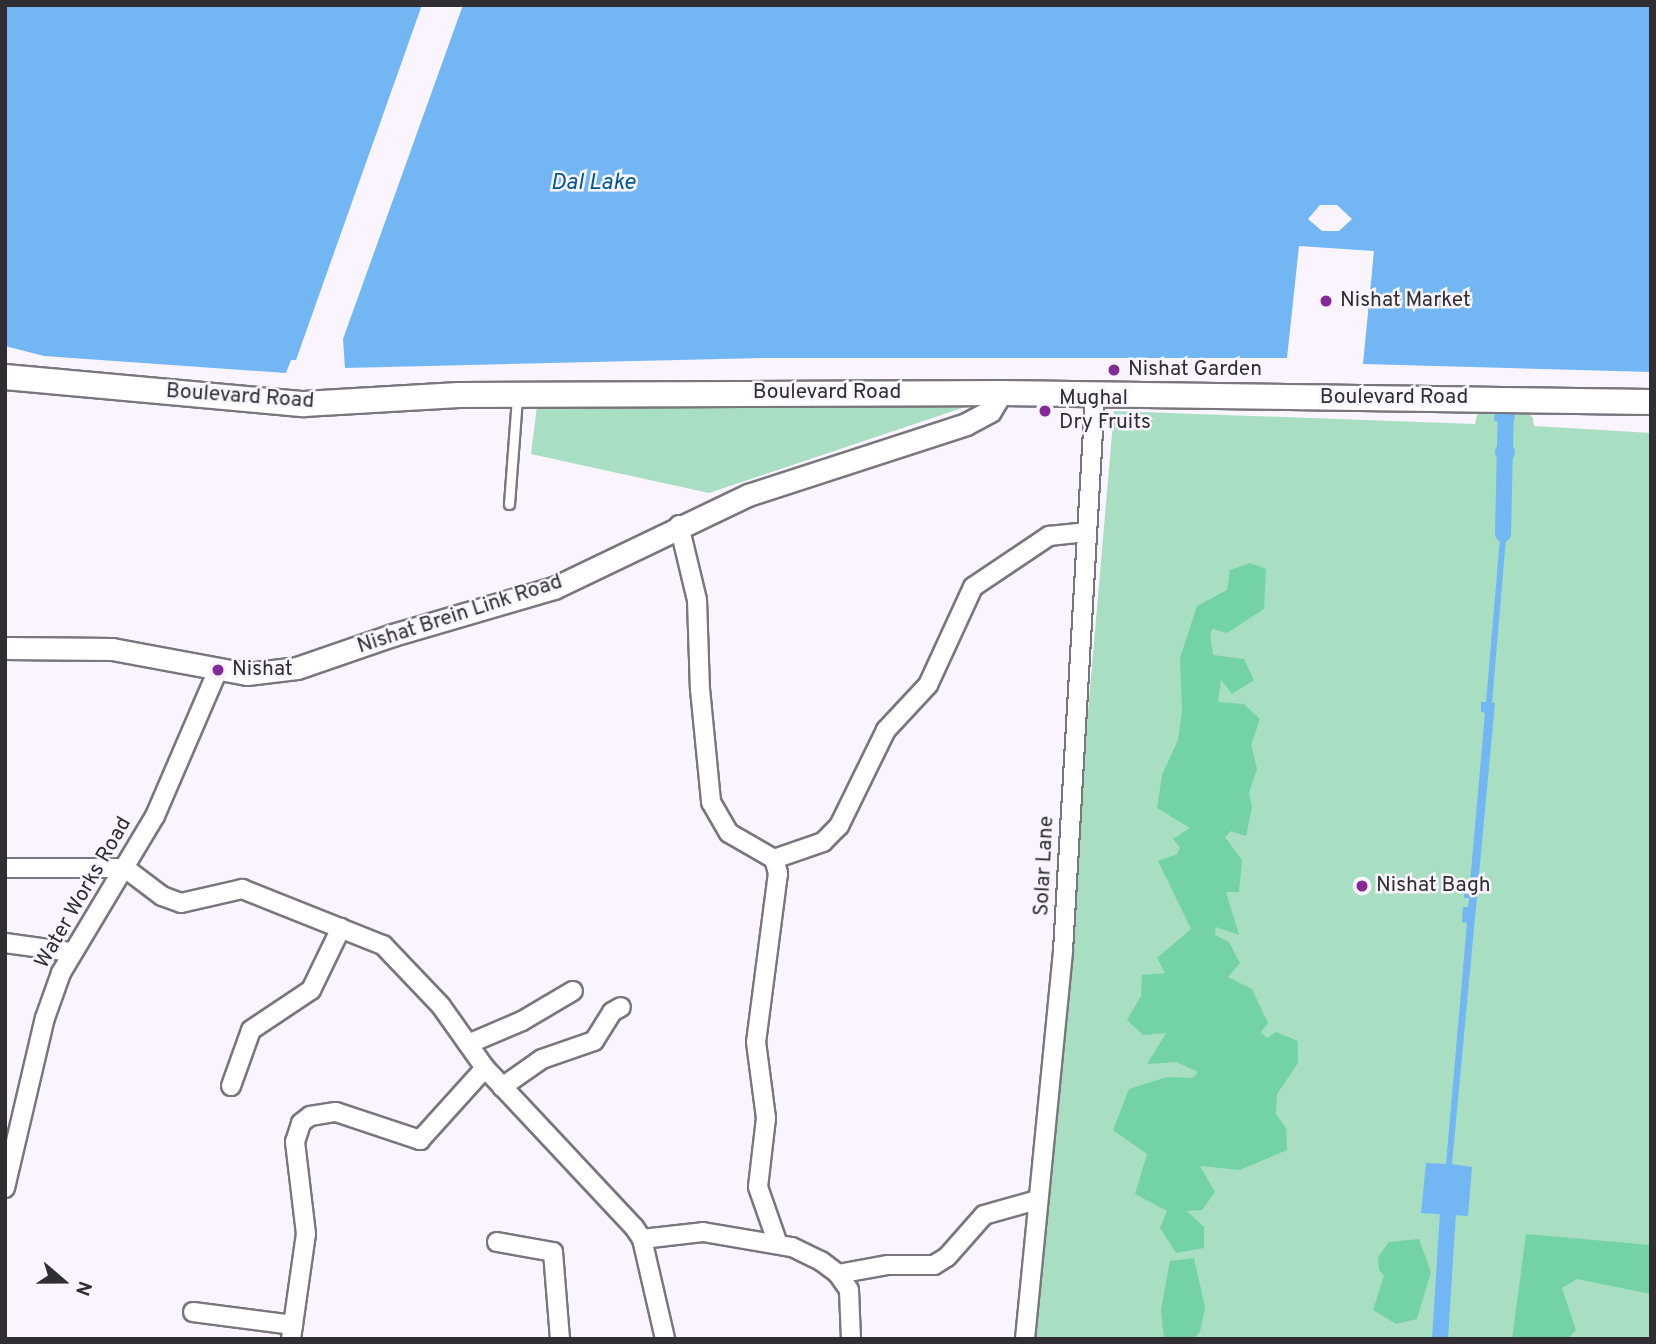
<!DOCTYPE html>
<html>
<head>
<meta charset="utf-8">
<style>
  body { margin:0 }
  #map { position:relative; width:1656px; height:1344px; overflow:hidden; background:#f9f4fd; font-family:Overpass,sans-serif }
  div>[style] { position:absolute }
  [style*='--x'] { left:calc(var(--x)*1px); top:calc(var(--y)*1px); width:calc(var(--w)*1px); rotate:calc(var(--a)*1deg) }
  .green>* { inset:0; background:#a8dec1 }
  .forest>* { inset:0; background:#74d3a5 }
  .water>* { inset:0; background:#72b7f4 }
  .round { border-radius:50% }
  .pier>* { inset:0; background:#f9f4fd }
  .canal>* { height:16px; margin:-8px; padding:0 8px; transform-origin:8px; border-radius:8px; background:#72b7f4 }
  .roads { filter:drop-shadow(2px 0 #7a767e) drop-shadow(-2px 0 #7a767e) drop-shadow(0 2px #7a767e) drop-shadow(0 -2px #7a767e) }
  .service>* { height:9px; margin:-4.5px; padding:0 4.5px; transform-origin:4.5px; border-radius:4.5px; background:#fff }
  .minor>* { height:18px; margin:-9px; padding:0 9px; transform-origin:9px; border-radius:9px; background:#fff }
  .tertiary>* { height:21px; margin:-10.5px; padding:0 10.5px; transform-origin:10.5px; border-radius:10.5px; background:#fff }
  .secondary>* { height:24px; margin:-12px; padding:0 12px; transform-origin:12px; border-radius:12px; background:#fff }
  .dots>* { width:19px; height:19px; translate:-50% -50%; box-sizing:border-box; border:4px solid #f9f4fd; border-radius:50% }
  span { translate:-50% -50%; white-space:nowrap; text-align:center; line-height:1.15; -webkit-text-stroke:5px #f9f4fd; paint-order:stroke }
  .poi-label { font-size:21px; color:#302e32 }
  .left { translate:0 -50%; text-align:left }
  .street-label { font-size:21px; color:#302e32 }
  .water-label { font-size:23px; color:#03588f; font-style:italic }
  .frame { position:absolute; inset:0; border:7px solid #302e32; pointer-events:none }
  .north { position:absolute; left:28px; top:1246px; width:70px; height:70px; -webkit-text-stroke:5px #f9f4fd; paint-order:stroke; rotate:110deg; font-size:19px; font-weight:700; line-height:28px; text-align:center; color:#302e32 }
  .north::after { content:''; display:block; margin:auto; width:24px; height:32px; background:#302e32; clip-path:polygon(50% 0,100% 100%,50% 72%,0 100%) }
</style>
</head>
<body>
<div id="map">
  <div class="green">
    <i style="clip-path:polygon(1495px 401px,1517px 403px,1533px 418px,1534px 426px,1651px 433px,1651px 1339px,1034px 1339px,1114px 411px,1475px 424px,1477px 415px)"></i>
    <i style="clip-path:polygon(977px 403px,709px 493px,531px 454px,537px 406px)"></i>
  </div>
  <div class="forest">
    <i style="clip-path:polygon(1250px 563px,1266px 569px,1264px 609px,1227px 633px,1213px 629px,1210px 633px,1213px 655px,1244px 659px,1254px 680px,1232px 694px,1221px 680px,1218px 702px,1244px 704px,1260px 719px,1251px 745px,1257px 769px,1249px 792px,1252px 808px,1246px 836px,1231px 831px,1225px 837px,1242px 860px,1239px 892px,1226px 892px,1239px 935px,1216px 927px,1215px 935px,1229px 942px,1240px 963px,1228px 977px,1252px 989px,1268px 1023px,1261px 1032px,1267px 1038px,1276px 1032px,1298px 1041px,1298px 1063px,1277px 1094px,1276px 1114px,1286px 1128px,1287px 1150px,1240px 1170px,1200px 1166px,1215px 1192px,1202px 1210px,1187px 1211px,1204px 1227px,1204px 1248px,1176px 1253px,1160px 1228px,1167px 1211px,1135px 1194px,1147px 1154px,1113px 1130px,1129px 1089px,1167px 1077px,1192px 1078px,1198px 1072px,1176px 1062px,1147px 1064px,1166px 1033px,1143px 1035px,1127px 1020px,1141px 996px,1142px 975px,1165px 973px,1157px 958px,1191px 929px,1158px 861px,1177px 854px,1180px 848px,1173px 839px,1190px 828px,1157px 808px,1162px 775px,1178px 740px,1182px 711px,1180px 658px,1197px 606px,1227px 590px,1230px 570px)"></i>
    <i style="clip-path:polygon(1526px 1234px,1651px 1245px,1651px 1294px,1577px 1279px,1562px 1288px,1576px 1330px,1568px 1339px,1512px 1339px)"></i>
    <i style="clip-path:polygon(1419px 1239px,1431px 1272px,1417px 1319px,1396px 1324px,1373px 1310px,1384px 1276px,1379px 1270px,1378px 1257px,1389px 1242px)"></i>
    <i style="clip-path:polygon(1194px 1258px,1205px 1307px,1200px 1332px,1194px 1339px,1164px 1339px,1161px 1310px,1170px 1261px)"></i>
  </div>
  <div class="water">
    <i style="clip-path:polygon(5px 5px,422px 5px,296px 360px,291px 360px,286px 373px,44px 356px,5px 346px)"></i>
    <i style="clip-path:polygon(463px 5px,1651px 5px,1651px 372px,1363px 364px,1374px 251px,1299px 246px,1287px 358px,763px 358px,345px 368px,343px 339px)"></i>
    <i style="clip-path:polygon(1496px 404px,1516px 405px,1514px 422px,1494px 421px)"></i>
    <i class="round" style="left:1495px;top:442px;width:20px;height:20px"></i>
    <i style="clip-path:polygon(1502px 515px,1508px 515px,1492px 703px,1495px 703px,1452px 1164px,1472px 1167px,1468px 1216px,1421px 1213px,1426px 1163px,1446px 1164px,1467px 923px,1462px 922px,1463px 907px,1468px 907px,1469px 898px,1464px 898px,1465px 883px,1470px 883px,1485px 713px,1481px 712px,1481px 702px,1486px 702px)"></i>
  </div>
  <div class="pier">
    <i style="clip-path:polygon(1320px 205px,1337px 205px,1352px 219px,1339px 231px,1322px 231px,1308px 219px)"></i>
  </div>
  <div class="canal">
    <i style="--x:1503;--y:534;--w:130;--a:-88.7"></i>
    <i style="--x:1440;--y:1339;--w:144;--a:-86.4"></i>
  </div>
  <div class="roads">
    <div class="service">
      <i style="--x:509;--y:504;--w:107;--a:-85.7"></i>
    </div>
    <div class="minor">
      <i style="--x:679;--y:525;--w:77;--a:76.5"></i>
      <i style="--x:697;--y:600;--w:89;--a:88.1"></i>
      <i style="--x:700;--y:689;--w:114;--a:84.4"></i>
      <i style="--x:711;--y:802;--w:36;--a:60"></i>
      <i style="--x:729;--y:833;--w:52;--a:30"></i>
      <i style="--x:774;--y:859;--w:15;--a:74"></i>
      <i style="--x:778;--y:873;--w:170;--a:97.4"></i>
      <i style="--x:756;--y:1042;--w:77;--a:82.5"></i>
      <i style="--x:766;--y:1118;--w:69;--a:96.6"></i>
      <i style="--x:758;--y:1187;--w:60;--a:70.7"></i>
      <i style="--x:774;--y:859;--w:52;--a:-19.1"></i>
      <i style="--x:823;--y:842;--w:23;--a:-45"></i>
      <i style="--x:839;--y:826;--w:107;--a:-63.9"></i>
      <i style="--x:886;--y:730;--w:62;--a:-47"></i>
      <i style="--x:928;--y:685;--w:108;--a:-65.3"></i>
      <i style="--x:973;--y:587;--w:92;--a:-33.9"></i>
      <i style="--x:1049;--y:536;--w:37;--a:-6"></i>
      <i style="--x:5;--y:868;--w:120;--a:0"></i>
      <i style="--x:125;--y:868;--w:46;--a:37.1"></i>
      <i style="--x:162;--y:896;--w:20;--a:20"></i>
      <i style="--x:181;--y:903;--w:63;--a:-12.9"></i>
      <i style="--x:242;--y:889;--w:152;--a:21.7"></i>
      <i style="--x:383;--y:945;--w:84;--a:46.4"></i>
      <i style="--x:441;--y:1006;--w:76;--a:54.6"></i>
      <i style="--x:485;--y:1068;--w:218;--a:46.9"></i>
      <i style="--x:634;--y:1227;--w:14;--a:56"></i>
      <i style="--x:642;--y:1239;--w:103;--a:77"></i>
      <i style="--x:5;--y:943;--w:67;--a:7.8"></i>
      <i style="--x:468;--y:1044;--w:59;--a:-23.1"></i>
      <i style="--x:522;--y:1021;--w:59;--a:-30.5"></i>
      <i style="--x:231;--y:1086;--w:59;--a:-70.3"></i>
      <i style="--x:251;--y:1030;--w:72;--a:-33.7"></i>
      <i style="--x:311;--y:990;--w:69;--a:-64.2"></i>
      <i style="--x:502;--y:1087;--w:49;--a:-35"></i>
      <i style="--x:542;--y:1059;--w:55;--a:-19.1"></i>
      <i style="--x:594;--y:1041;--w:34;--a:-58"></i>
      <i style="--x:612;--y:1012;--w:10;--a:-29"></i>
      <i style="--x:5;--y:1188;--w:175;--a:-76.8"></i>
      <i style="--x:45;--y:1018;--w:48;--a:-70.4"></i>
      <i style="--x:61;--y:973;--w:183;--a:-59.1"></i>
      <i style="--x:155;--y:816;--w:159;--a:-66.7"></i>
      <i style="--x:642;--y:1239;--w:61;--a:-6.5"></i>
      <i style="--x:703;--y:1232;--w:90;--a:9.6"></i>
      <i style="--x:792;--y:1247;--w:32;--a:26"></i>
      <i style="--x:821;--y:1261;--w:21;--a:37"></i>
      <i style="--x:838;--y:1274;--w:19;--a:55"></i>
      <i style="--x:849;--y:1290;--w:49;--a:87.7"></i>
      <i style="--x:497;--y:1242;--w:57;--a:10.1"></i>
      <i style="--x:553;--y:1252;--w:87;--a:85.4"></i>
      <i style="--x:838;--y:1274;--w:51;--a:-10.2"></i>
      <i style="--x:888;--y:1265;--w:46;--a:0"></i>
      <i style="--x:934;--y:1265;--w:15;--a:-32"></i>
      <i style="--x:947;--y:1257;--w:56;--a:-48.6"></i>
      <i style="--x:984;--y:1215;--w:55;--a:-15.8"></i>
      <i style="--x:193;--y:1312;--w:101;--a:7.4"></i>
      <i style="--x:291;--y:1339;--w:106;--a:-81.9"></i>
      <i style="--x:306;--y:1234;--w:93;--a:-96.8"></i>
      <i style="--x:295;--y:1142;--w:20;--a:-72"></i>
      <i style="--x:301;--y:1123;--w:11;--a:-38"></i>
      <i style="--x:310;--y:1116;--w:26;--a:-9"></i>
      <i style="--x:336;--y:1112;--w:89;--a:18.4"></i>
      <i style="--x:420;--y:1140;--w:97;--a:-47.9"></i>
      <i style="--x:1025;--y:1339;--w:390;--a:-84.4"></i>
      <i style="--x:1063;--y:951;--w:556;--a:-86.7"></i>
    </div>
    <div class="tertiary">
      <i style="--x:5;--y:648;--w:107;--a:0.5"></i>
      <i style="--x:112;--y:649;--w:137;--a:10.5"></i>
      <i style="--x:247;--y:674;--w:50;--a:-6.8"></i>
      <i style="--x:297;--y:668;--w:102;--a:-19"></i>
      <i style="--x:393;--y:635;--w:168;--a:-16.3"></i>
      <i style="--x:554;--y:588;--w:215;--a:-25.6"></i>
      <i style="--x:748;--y:495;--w:229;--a:-18"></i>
      <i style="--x:966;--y:424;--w:27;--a:-28"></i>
      <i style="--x:990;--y:411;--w:21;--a:-59"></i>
    </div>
    <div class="secondary">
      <i style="--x:5;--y:377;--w:300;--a:5.2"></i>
      <i style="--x:304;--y:404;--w:155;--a:-3.3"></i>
      <i style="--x:459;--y:395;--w:542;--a:-0.21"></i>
      <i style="--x:1001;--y:393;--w:650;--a:0.79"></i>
    </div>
  </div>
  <div class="dots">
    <i style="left:1326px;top:301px;background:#842995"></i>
    <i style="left:1114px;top:370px;background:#842995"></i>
    <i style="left:1045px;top:411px;background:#842995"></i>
    <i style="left:218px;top:670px;background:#842995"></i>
    <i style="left:1362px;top:886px;background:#842995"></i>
  </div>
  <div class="poi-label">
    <span class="left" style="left:1340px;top:301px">Nishat Market</span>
    <span class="left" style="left:1128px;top:370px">Nishat Garden</span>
    <span class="left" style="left:1059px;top:411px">Mughal<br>Dry Fruits</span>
    <span class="left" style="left:232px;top:670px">Nishat</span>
    <span class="left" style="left:1376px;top:886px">Nishat Bagh</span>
  </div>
  <div class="street-label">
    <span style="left:827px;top:393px">Boulevard Road</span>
    <span style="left:240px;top:397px;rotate:4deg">Boulevard Road</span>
    <span style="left:1394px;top:398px">Boulevard Road</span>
    <span style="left:460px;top:615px;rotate:-18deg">Nishat Brein Link Road</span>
    <span style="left:1045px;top:866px;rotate:-87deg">Solar Lane</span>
    <span style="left:84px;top:893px;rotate:-60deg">Water Works Road</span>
  </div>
  <div class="water-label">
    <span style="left:593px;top:184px">Dal Lake</span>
  </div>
  <div class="frame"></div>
  <div class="north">N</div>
</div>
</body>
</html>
